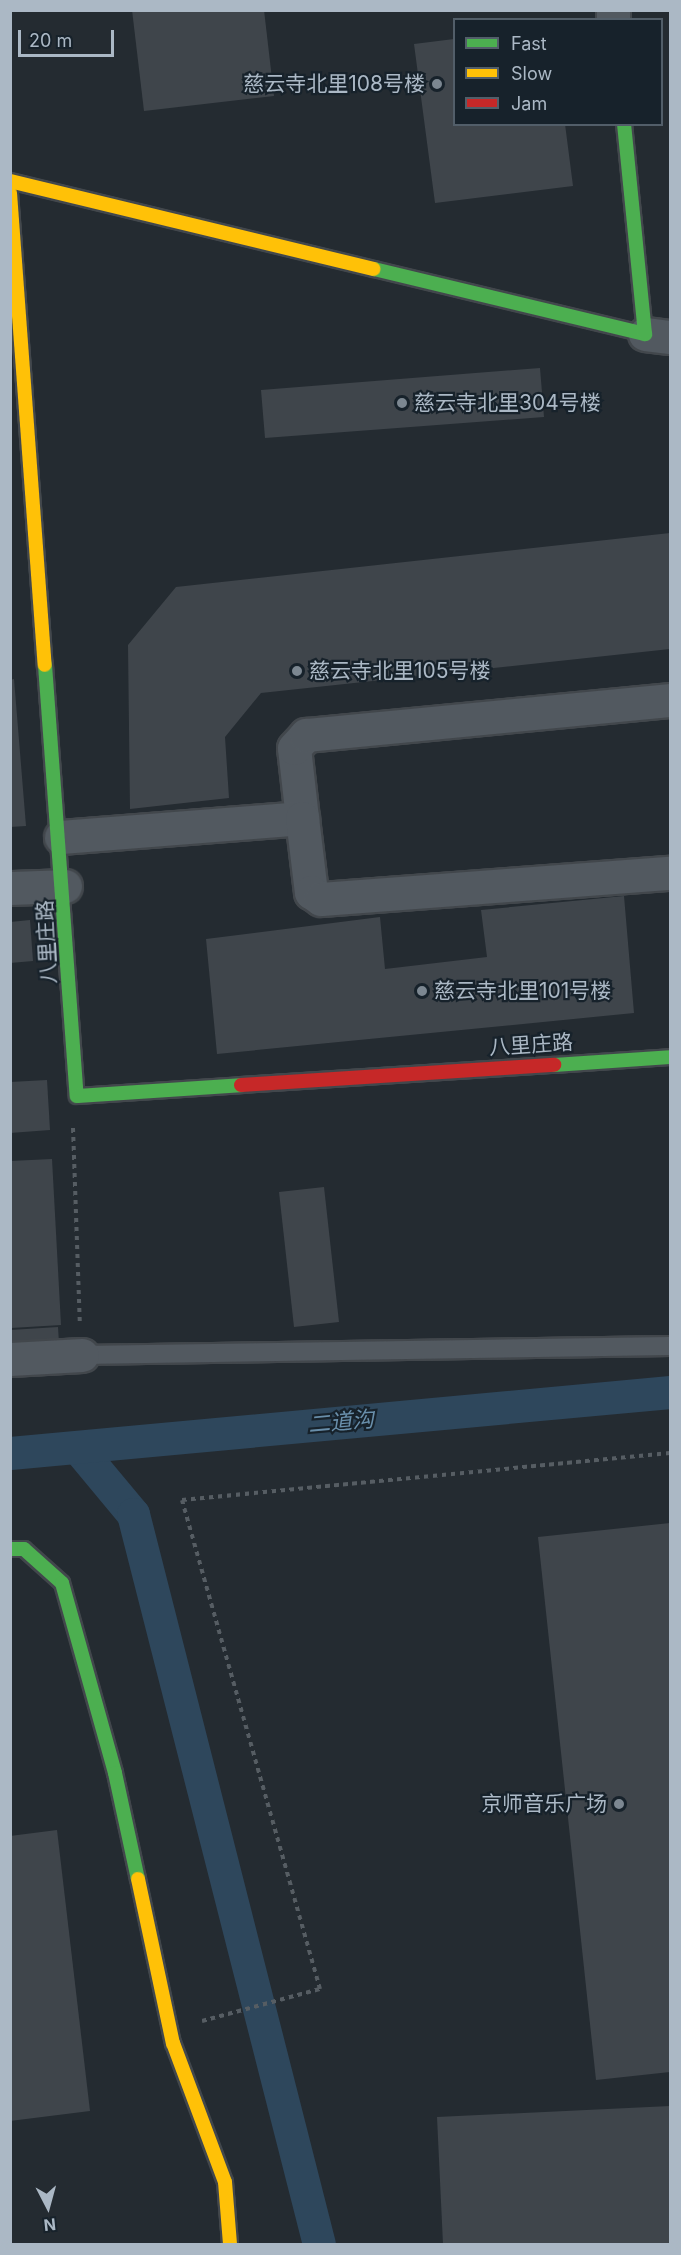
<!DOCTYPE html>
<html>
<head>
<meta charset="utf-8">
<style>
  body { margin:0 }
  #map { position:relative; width:681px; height:2255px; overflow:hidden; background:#242b31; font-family:Inter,"Noto Sans SC",sans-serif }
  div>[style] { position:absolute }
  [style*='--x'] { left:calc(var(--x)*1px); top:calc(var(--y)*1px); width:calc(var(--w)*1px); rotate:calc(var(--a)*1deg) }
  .canal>* { height:33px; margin:-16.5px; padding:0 16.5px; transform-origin:16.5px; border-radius:16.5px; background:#2e475c }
  .building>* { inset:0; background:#3f454b }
  .path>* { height:4px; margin-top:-2px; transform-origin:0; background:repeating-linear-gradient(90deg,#565d63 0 4.5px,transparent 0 9px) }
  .roads { filter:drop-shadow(2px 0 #42474c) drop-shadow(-2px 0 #42474c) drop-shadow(0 2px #42474c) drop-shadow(0 -2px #42474c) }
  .lane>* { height:18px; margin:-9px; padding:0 9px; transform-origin:9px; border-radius:9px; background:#525960 }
  .street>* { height:33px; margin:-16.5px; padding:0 16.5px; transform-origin:16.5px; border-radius:16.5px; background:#525960 }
  .fast>* { height:14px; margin:-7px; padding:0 7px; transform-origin:7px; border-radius:7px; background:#4caf50 }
  .slow>* { height:14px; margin:-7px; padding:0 7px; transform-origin:7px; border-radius:7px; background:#ffc107 }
  .jam>* { height:14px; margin:-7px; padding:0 7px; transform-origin:7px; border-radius:7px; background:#c62828 }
  .dots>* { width:16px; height:16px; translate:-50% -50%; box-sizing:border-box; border:3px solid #17222b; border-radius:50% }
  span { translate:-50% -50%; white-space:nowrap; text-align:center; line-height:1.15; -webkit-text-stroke:4.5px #17222b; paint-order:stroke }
  .poi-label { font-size:21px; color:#abb8c5 }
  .right { translate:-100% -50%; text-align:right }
  .left { translate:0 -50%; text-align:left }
  .street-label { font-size:21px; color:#abb8c5 }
  .water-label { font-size:22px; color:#698fab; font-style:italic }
  .frame { position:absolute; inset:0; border:12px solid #abb8c5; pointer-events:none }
  .legend { position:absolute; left:453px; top:18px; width:210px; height:108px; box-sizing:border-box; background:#17222b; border:2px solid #525e69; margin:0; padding:8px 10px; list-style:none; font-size:18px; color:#abb8c5 }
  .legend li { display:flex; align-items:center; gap:12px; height:30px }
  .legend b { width:30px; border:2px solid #525e69 }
  .north { position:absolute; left:18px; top:2177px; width:60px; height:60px; -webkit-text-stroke:4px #17222b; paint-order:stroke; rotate:174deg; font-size:16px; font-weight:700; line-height:24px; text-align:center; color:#abb8c5 }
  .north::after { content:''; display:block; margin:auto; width:21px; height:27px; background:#abb8c5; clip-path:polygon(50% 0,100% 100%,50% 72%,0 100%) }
  .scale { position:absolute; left:18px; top:30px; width:96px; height:27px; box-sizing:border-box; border:3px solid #abb8c5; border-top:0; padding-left:8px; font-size:18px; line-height:21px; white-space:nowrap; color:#abb8c5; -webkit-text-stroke:4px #17222b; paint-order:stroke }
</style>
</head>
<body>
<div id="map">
  <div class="canal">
    <i style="--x:78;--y:1448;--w:86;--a:50.2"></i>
    <i style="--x:133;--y:1514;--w:753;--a:75.71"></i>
    <i style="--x:10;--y:1453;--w:663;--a:-5.28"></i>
  </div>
  <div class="building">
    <i style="clip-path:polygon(132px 10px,264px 10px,274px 96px,144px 111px)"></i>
    <i style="clip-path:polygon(454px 39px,454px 124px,565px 124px,573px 186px,435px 203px,414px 44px)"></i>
    <i style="clip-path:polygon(540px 368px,544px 417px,265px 438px,261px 390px)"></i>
    <i style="clip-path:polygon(670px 533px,670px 649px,261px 693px,225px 737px,229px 798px,130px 809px,128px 645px,176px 587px)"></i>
    <i style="clip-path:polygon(14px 679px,26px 826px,10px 827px,10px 680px)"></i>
    <i style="clip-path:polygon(624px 896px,634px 1013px,217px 1054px,206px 939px,380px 917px,385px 969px,487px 957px,481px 910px)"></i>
    <i style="clip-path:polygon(30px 920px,33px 961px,10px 963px,10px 922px)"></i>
    <i style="clip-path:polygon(47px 1080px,50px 1130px,10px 1133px,10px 1082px)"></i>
    <i style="clip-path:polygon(52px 1159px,61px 1325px,11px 1328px,10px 1161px)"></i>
    <i style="clip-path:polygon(324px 1187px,339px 1322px,294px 1327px,279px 1192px)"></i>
    <i style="clip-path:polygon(58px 1327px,59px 1343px,10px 1346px,10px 1330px)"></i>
    <i style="clip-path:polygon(670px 1523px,670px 2072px,596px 2080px,538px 1537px)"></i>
    <i style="clip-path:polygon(57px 1830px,90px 2111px,10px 2121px,10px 1836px)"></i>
    <i style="clip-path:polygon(670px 2106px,670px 2244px,443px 2244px,437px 2117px)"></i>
  </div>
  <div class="path">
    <i style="--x:73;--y:1128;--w:196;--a:88"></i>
    <i style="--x:202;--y:2021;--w:122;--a:-15.2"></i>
    <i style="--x:320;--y:1989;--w:508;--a:-105.76"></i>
    <i style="--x:182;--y:1500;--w:490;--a:-5.5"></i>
  </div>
  <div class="roads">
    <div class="lane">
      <i style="--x:82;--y:1355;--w:588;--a:-0.88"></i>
    </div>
    <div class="street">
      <i style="--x:613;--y:10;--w:10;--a:90"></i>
      <i style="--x:645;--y:334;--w:25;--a:7"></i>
      <i style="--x:302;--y:818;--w:70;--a:-96.5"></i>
      <i style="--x:294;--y:748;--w:18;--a:-47"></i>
      <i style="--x:306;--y:735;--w:366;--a:-5.5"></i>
      <i style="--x:61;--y:837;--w:242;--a:-4.5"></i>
      <i style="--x:302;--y:818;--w:75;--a:83.1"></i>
      <i style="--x:311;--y:892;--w:12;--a:35"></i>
      <i style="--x:321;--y:899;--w:350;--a:-4.3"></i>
      <i style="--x:10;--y:888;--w:55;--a:-2.1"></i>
      <i style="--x:10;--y:1359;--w:72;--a:-3.2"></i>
    </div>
    <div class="fast">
      <i style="--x:374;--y:269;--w:279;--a:13.5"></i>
      <i style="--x:645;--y:334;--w:211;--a:-95.7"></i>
      <i style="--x:45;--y:665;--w:432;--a:85.8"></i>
      <i style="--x:77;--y:1096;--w:164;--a:-3.8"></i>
      <i style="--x:554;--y:1065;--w:116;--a:-3.9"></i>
      <i style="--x:10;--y:1549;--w:14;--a:0"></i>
      <i style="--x:24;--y:1549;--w:51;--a:41.8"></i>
      <i style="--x:62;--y:1583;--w:197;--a:74.4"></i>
      <i style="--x:115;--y:1773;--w:108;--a:77.8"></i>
    </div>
    <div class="slow">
      <i style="--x:10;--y:181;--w:374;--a:13.6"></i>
      <i style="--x:10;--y:193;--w:473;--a:85.8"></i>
      <i style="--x:138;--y:1879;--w:168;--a:78"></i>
      <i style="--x:173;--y:2043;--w:148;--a:69.5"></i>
      <i style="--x:225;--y:2182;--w:62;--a:85.4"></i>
    </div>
    <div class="jam">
      <i style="--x:241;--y:1085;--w:314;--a:-3.7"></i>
    </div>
  </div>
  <div class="dots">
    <i style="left:437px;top:84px;background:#7c8791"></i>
    <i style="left:402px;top:403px;background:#7c8791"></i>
    <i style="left:297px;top:671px;background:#7c8791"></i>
    <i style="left:422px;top:991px;background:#7c8791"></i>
    <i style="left:619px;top:1804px;background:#7c8791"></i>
  </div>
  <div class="poi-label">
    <span class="right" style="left:425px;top:84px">慈云寺北里108号楼</span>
    <span class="left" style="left:414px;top:403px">慈云寺北里304号楼</span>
    <span class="left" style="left:309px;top:671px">慈云寺北里105号楼</span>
    <span class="left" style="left:434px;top:991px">慈云寺北里101号楼</span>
    <span class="right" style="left:607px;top:1804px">京师音乐广场</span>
  </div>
  <div class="street-label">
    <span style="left:47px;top:942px;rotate:-93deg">八里庄路</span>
    <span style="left:531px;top:1045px;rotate:-4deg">八里庄路</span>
  </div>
  <div class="water-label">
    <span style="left:341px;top:1422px;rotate:-5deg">二道沟</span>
  </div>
  <div class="frame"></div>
  <ul class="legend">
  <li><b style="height:8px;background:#4caf50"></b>Fast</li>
  <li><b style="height:8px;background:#ffc107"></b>Slow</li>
  <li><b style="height:8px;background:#c62828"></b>Jam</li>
  </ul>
  <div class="north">N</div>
  <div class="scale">20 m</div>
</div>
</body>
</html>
